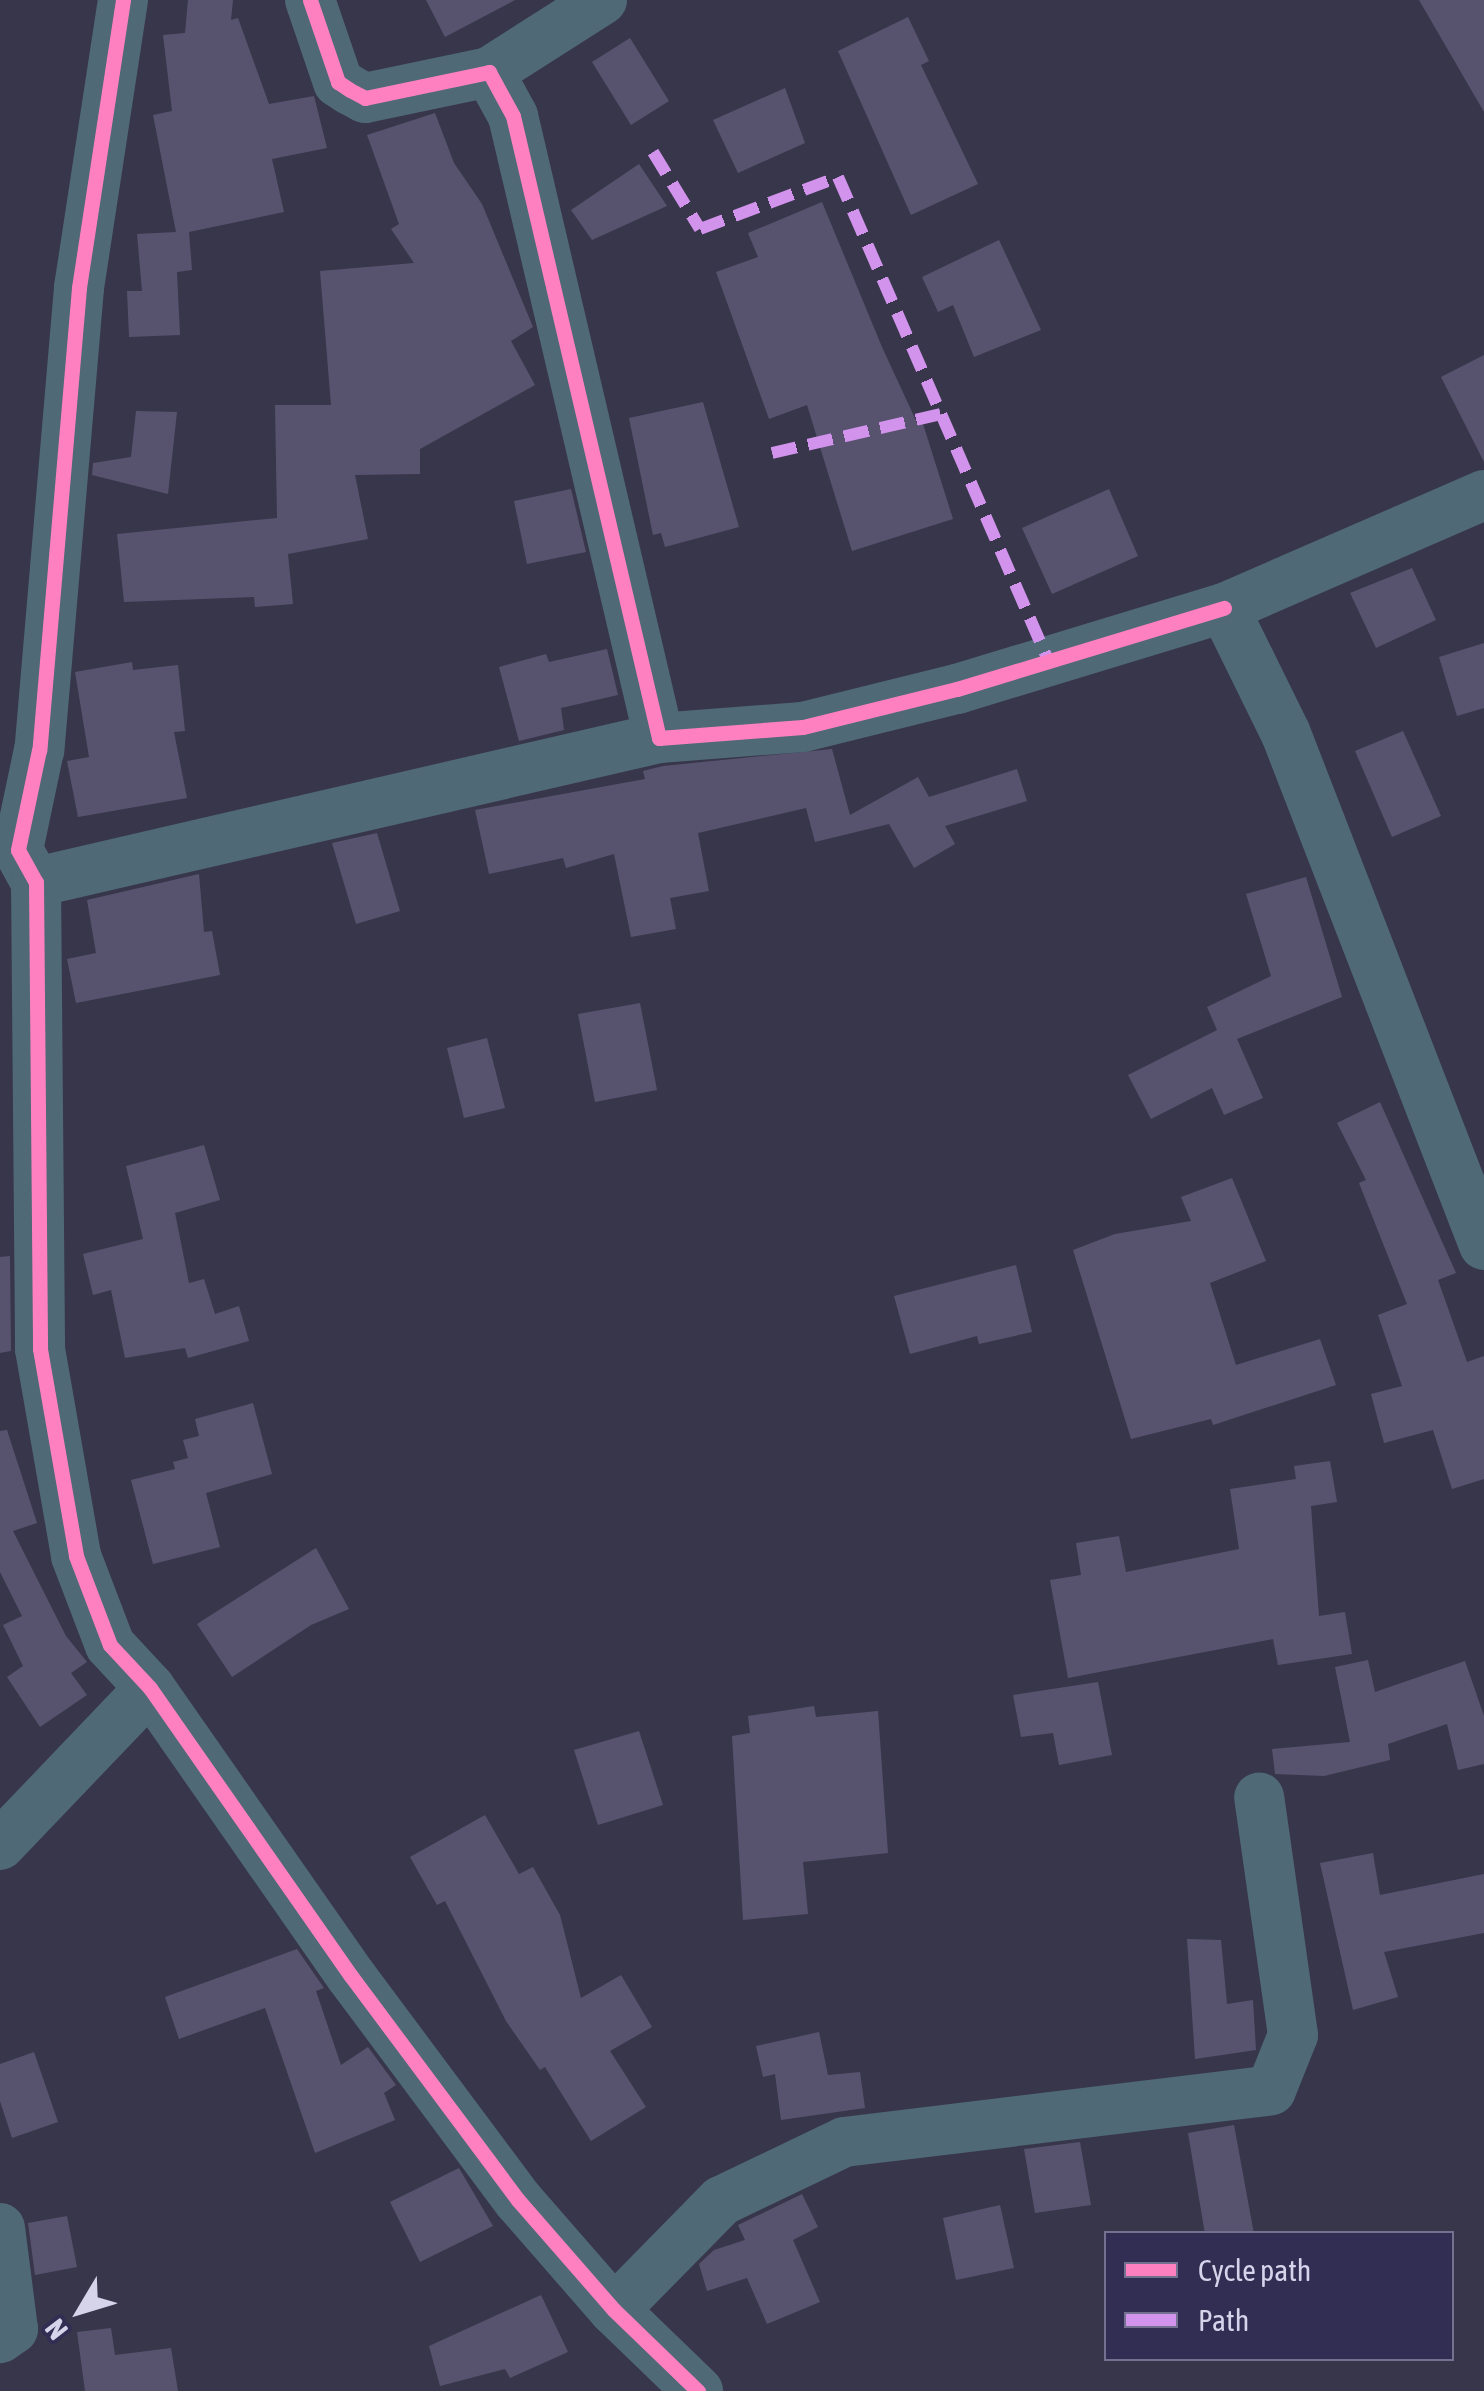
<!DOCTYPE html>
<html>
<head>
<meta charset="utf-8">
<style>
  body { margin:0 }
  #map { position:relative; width:1484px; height:2391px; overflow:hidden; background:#38364b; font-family:"Asap Condensed",sans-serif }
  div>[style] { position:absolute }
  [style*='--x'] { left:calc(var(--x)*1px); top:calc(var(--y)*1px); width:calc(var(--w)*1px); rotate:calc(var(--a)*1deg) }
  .building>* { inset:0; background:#57536f }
  .minor>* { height:50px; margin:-25px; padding:0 25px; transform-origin:25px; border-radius:25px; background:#4f6976 }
  .quiet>* { height:12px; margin-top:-6px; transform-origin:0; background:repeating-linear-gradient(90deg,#d193ec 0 25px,transparent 0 37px) }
  .cycleway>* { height:15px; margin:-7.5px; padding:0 7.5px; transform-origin:7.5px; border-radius:7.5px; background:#ff80c0 }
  span { translate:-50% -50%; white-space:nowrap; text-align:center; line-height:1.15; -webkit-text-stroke:9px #322e53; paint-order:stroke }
  .legend { position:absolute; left:1104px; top:2231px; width:350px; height:130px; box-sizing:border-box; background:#322e53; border:2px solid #737090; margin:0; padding:12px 18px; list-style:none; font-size:30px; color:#d5d4eb }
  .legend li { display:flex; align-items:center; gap:20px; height:50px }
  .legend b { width:50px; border:2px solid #737090 }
  .north { position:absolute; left:30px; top:2261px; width:100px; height:100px; -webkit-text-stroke:8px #322e53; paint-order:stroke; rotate:232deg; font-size:28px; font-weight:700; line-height:40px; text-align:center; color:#d5d4eb }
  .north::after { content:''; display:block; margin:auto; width:35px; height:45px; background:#d5d4eb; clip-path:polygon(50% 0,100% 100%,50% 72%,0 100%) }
</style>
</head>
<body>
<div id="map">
  <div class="building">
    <i style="clip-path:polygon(188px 0,233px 0,231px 20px,238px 18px,269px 104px,314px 96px,327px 148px,272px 159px,284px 212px,189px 232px,192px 270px,177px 272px,180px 335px,129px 337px,127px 291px,142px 291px,137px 234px,176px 232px,153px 115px,172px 111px,163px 35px,185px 33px)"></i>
    <i style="clip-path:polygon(426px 0,515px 0,445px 37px)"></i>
    <i style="clip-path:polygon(1419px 0,1484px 0,1484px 112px)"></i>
    <i style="clip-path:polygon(908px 17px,929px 61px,921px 65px,978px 184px,911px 215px,838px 51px)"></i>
    <i style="clip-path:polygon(630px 38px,669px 101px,631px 125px,592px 62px)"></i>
    <i style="clip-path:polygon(785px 88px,805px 143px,738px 173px,713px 120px)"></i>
    <i style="clip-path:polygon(435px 113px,454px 163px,482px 204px,533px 327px,511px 341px,535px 385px,420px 449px,420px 474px,355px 475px,368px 539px,288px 554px,293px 604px,255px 607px,254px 597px,124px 602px,117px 534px,277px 518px,275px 405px,331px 405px,320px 271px,414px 263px,391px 229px,399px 224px,367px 135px)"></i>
    <i style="clip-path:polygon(639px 164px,667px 206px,592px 240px,571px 210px)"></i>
    <i style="clip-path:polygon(822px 202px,882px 347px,918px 425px,923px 424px,953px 519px,852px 551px,807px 405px,769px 419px,716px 272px,758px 257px,748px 233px)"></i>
    <i style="clip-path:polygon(999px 240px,1041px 330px,974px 357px,953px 305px,938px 312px,922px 277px)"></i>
    <i style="clip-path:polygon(1484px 355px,1484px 462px,1441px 377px)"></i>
    <i style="clip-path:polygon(703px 402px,739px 527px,665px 547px,661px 533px,653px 535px,629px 418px)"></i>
    <i style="clip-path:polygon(136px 411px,177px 412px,168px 494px,92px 475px,93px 463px,131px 457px)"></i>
    <i style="clip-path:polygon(571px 489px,586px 552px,527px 564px,514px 501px)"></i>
    <i style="clip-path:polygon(1109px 489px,1138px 556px,1052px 594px,1022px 528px)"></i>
    <i style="clip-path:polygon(1412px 568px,1436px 620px,1376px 648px,1350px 593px)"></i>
    <i style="clip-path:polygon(1484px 643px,1484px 708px,1457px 716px,1439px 657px)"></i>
    <i style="clip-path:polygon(607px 649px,618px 695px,561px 708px,564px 730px,519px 741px,499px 667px,546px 654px,549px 662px)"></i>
    <i style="clip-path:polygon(132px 662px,133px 670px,178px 665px,185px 731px,174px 732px,187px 798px,78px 817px,67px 761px,89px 757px,75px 672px)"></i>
    <i style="clip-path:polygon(1403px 731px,1441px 816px,1392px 837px,1355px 751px)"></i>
    <i style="clip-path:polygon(832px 749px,850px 815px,918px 777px,929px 797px,1017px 769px,1027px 801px,945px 826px,955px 844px,914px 868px,889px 824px,815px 842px,806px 808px,698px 833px,709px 891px,670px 898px,676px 929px,631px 937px,614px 854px,566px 868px,563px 858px,489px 874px,475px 810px,645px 779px,643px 771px,663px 766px)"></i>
    <i style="clip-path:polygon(377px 833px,400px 911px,356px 924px,332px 843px)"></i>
    <i style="clip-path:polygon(199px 874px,204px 932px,212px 931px,220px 975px,76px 1003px,67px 959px,96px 953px,87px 900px)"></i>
    <i style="clip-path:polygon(1306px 877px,1342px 997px,1237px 1039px,1263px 1098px,1224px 1115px,1212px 1088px,1151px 1119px,1128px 1075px,1217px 1030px,1207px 1007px,1271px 976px,1246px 894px)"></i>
    <i style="clip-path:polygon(640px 1003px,657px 1090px,595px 1102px,578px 1014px)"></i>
    <i style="clip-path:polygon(487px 1038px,505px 1108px,464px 1118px,447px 1048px)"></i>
    <i style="clip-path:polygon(1380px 1102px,1456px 1273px,1438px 1280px,1467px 1362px,1484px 1356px,1484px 1479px,1452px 1489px,1433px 1430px,1384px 1443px,1371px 1394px,1402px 1386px,1378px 1315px,1407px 1304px,1359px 1183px,1366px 1180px,1337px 1123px)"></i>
    <i style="clip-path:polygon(204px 1145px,220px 1200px,175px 1213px,189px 1283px,204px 1279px,215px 1314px,239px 1306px,249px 1341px,188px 1358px,185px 1348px,125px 1358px,111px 1290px,93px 1295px,83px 1254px,143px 1239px,126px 1166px)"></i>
    <i style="clip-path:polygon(1232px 1178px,1266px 1261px,1210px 1283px,1236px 1365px,1320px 1339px,1336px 1385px,1213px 1425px,1211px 1419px,1131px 1439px,1073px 1250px,1115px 1234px,1191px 1221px,1181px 1197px)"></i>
    <i style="clip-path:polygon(10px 1256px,11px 1351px,0 1353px,0 1257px)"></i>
    <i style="clip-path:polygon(1016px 1265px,1032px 1332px,979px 1344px,977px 1336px,910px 1354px,894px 1296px)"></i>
    <i style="clip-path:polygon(253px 1403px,272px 1474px,206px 1493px,220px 1547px,153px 1564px,131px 1480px,175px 1469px,173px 1462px,188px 1458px,183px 1440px,199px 1436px,195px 1419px)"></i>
    <i style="clip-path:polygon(7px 1430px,37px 1523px,13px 1531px,66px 1636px,87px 1662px,71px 1673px,87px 1695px,40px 1727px,7px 1677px,23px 1666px,3px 1625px,22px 1616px,0 1572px,0 1431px)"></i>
    <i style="clip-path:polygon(1330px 1461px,1337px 1502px,1311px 1506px,1319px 1616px,1345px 1612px,1352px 1654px,1278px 1665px,1273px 1639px,1068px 1678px,1050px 1580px,1081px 1575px,1076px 1543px,1119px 1536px,1126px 1572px,1239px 1549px,1230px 1489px,1296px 1479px,1294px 1466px)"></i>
    <i style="clip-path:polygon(316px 1548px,349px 1609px,311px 1625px,232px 1677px,197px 1624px)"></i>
    <i style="clip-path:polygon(1368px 1660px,1375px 1692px,1465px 1661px,1484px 1716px,1484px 1764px,1458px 1770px,1447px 1724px,1388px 1744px,1390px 1760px,1324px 1776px,1275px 1774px,1272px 1749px,1350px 1742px,1335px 1667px)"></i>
    <i style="clip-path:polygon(1098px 1682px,1112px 1755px,1059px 1765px,1053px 1733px,1021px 1737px,1013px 1695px)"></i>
    <i style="clip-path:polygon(814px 1706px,816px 1717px,878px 1711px,888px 1853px,803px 1862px,808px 1914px,743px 1920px,732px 1736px,750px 1733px,748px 1716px)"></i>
    <i style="clip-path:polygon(639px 1731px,663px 1805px,598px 1825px,574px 1750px)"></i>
    <i style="clip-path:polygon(485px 1815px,519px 1874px,533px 1867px,560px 1915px,581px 1998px,621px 1975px,652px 2027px,610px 2051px,646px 2107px,591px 2141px,545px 2067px,540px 2070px,506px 2021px,445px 1901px,437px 1905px,410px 1857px)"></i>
    <i style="clip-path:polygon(1373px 1853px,1380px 1895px,1484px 1874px,1484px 1933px,1384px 1952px,1398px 1997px,1353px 2010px,1320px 1863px)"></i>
    <i style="clip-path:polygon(1187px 1939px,1221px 1940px,1227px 2004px,1253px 2000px,1256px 2050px,1195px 2059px)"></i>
    <i style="clip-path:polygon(297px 1949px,324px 1988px,316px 1991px,341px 2065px,368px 2047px,396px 2085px,384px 2093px,395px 2120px,315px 2153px,265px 2008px,179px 2039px,165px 1997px)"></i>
    <i style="clip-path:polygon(819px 2032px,828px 2075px,860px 2072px,865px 2108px,781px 2120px,775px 2074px,763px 2077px,756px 2046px)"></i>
    <i style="clip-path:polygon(34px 2052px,58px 2122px,12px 2138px,0 2101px,0 2064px)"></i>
    <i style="clip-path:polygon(1234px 2125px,1254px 2234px,1205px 2234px,1188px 2133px)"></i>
    <i style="clip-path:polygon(1080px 2142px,1091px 2205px,1035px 2213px,1024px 2149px)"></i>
    <i style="clip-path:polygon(459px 2168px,493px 2226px,420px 2262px,390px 2202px)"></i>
    <i style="clip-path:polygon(802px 2194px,818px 2227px,793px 2240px,820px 2302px,767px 2324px,747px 2278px,707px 2291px,699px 2264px,714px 2250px,745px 2240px,738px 2225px)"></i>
    <i style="clip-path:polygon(1000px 2205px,1014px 2268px,956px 2280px,943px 2218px)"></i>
    <i style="clip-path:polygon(67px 2216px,77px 2267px,35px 2275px,28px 2223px)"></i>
    <i style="clip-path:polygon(541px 2295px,568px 2352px,510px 2378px,505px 2369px,440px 2386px,429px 2346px)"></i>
    <i style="clip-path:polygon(111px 2328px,115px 2355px,171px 2348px,178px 2391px,85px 2391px,77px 2332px)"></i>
  </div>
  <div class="minor">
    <i style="--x:123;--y:0;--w:291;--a:98.7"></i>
    <i style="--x:79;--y:288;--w:464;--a:94.9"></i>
    <i style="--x:39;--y:750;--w:102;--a:101.9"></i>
    <i style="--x:18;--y:850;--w:37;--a:61"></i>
    <i style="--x:36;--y:882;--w:467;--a:89.5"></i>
    <i style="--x:40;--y:1349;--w:210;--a:80.1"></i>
    <i style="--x:76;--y:1556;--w:95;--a:69.1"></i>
    <i style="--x:110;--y:1645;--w:59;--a:47.1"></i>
    <i style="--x:150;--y:1688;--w:351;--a:55.1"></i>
    <i style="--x:351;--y:1976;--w:279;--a:53.3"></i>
    <i style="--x:518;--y:2200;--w:146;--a:48.9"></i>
    <i style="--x:614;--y:2310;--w:117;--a:44"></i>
    <i style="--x:310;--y:0;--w:87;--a:71.1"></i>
    <i style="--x:338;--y:82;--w:14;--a:34"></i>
    <i style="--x:350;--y:90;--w:17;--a:28"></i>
    <i style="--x:365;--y:98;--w:127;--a:-11.8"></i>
    <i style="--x:489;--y:72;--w:50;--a:61.4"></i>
    <i style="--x:513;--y:116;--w:639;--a:76.79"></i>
    <i style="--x:659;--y:738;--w:144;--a:-4.4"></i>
    <i style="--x:803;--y:727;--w:159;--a:-13.9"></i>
    <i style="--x:957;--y:689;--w:279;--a:-16.9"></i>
    <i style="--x:489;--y:72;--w:134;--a:-32.5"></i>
    <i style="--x:1484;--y:495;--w:283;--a:156.5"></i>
    <i style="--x:1224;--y:608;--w:140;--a:63.8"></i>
    <i style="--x:1286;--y:734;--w:548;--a:68.82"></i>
    <i style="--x:36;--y:882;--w:639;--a:-13.01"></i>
    <i style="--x:0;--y:1845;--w:217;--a:-46.3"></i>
    <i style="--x:0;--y:2228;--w:102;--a:82.7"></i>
    <i style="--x:13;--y:2329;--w:16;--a:145"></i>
    <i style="--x:614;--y:2310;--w:153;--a:-45.5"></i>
    <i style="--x:721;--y:2201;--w:136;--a:-25.6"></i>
    <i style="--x:844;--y:2142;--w:430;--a:-6.9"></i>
    <i style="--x:1271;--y:2090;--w:59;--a:-68.2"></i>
    <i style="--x:1293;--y:2035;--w:240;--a:-98.1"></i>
  </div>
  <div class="quiet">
    <i style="--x:653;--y:152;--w:90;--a:58.6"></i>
    <i style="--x:700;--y:229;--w:147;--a:-20.6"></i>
    <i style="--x:838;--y:177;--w:527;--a:66.5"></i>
    <i style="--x:772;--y:453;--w:173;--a:-13"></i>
  </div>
  <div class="cycleway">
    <i style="--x:123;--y:0;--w:291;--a:98.7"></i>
    <i style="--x:79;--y:288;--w:464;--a:94.9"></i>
    <i style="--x:39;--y:750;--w:102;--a:101.9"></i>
    <i style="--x:18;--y:850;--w:37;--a:61"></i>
    <i style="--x:36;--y:882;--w:467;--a:89.5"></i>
    <i style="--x:40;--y:1349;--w:210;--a:80.1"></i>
    <i style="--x:76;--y:1556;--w:95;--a:69.1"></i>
    <i style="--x:110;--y:1645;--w:59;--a:47.1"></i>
    <i style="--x:150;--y:1688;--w:351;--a:55.1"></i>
    <i style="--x:351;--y:1976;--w:279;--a:53.3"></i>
    <i style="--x:518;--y:2200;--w:146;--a:48.9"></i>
    <i style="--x:614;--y:2310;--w:117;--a:44"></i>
    <i style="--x:310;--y:0;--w:87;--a:71.1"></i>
    <i style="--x:338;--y:82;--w:14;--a:34"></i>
    <i style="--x:350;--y:90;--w:17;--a:28"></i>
    <i style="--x:365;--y:98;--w:127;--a:-11.8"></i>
    <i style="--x:489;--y:72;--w:50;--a:61.4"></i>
    <i style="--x:513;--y:116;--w:639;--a:76.79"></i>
    <i style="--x:659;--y:738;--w:144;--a:-4.4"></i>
    <i style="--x:803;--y:727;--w:159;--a:-13.9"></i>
    <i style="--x:957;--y:689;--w:279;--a:-16.9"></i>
  </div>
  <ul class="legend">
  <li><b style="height:12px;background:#ff80c0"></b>Cycle path</li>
  <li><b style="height:12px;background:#d193ec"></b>Path</li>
  </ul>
  <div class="north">N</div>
</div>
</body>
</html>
